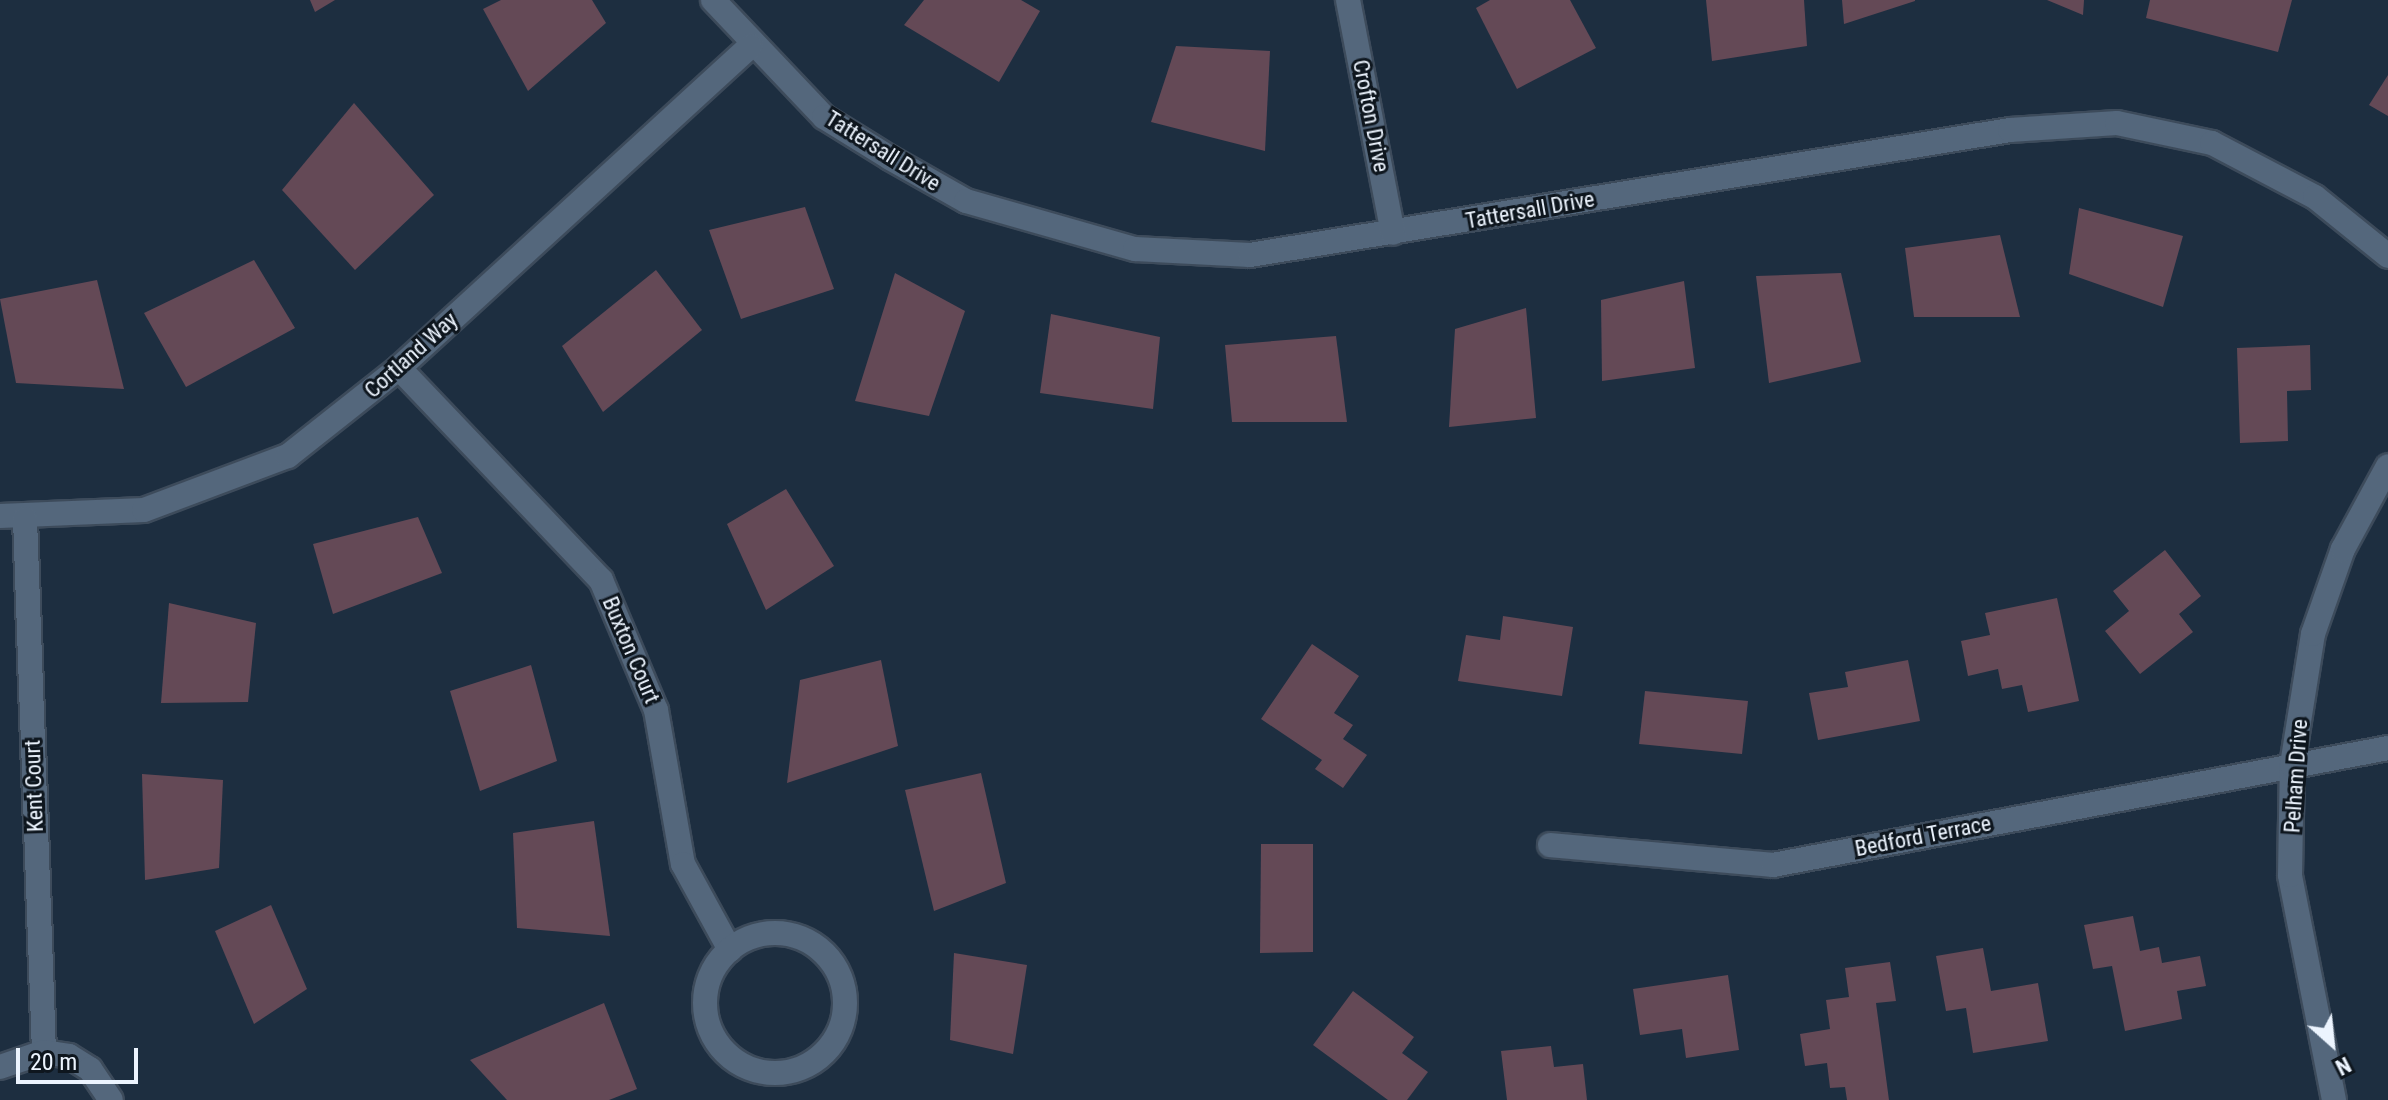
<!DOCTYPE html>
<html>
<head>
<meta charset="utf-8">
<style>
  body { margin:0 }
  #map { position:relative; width:2388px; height:1100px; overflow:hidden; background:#1d2e40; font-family:"Roboto Condensed",sans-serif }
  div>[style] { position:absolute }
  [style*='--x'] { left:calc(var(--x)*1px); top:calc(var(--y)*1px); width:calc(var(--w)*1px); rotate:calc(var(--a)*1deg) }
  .building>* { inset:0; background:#644956 }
  .roads { filter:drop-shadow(2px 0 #3d4b5b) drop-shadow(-2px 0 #3d4b5b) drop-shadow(0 2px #3d4b5b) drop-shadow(0 -2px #3d4b5b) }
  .minor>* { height:24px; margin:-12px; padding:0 12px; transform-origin:12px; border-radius:12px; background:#54677c }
  .minor>.ring { margin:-12px; padding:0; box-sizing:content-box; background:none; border:24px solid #54677c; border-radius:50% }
  span { translate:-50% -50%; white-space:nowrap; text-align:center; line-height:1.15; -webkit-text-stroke:6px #0e161e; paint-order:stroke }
  .street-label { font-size:22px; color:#ecf4fe }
  .north { position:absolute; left:2292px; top:1004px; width:80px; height:80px; -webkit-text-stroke:6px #0e161e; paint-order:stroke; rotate:153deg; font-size:22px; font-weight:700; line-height:32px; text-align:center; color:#ecf4fe }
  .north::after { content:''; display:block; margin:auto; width:28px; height:36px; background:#ecf4fe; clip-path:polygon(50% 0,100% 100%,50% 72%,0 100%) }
  .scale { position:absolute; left:16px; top:1048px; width:122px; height:36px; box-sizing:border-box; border:4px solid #ecf4fe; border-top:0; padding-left:10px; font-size:24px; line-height:28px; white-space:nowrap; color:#ecf4fe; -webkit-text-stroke:6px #0e161e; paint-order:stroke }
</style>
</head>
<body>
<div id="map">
  <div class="building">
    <i style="clip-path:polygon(310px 0,335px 0,315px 12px)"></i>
    <i style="clip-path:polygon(501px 0,592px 0,606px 23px,528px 91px,483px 9px)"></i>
    <i style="clip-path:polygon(924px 0,1021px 0,1040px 11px,999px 82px,904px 25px)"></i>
    <i style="clip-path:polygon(1490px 0,1570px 0,1596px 48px,1517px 89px,1476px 8px)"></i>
    <i style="clip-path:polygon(1706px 0,1804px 0,1807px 46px,1712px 61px)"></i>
    <i style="clip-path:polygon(1842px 0,1915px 0,1915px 1px,1844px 24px)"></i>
    <i style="clip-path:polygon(2047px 0,2084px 0,2083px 15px)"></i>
    <i style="clip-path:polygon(2150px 0,2292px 0,2278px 52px,2146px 18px)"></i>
    <i style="clip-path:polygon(1176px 46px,1270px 51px,1265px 151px,1151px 122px)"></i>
    <i style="clip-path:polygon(2388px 75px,2388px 116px,2369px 105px)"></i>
    <i style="clip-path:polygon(354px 103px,434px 195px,355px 270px,282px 190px)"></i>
    <i style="clip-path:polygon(805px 207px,834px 289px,741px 319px,709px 230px)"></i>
    <i style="clip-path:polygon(2079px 208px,2183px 236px,2163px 307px,2069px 274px)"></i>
    <i style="clip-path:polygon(2000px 235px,2020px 317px,1914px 317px,1905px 248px)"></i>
    <i style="clip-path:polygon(254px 260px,295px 328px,186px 387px,144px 313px)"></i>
    <i style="clip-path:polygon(656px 270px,702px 330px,603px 412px,562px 346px)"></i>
    <i style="clip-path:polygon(895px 273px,965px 311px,929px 416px,855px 401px)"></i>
    <i style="clip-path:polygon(1841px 273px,1861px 362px,1769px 383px,1756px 276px)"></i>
    <i style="clip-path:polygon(97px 280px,124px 389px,16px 383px,0 299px)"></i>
    <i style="clip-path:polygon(1684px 281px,1695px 368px,1602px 381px,1601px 300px)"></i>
    <i style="clip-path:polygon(1526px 308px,1536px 418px,1449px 427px,1455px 329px)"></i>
    <i style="clip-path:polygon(1051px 314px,1160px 337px,1153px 409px,1040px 393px)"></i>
    <i style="clip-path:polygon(1336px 336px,1347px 422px,1232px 422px,1225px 345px)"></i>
    <i style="clip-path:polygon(2310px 345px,2311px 390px,2287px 391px,2288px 441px,2240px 443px,2237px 348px)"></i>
    <i style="clip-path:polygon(786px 489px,834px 566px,766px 610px,727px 524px)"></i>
    <i style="clip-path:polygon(418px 517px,442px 573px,333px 614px,313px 544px)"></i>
    <i style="clip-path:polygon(2165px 550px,2201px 596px,2179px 614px,2193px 632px,2140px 674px,2105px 631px,2129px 611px,2113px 591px)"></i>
    <i style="clip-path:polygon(2057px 598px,2079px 701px,2028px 712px,2022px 685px,2002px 689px,1998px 669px,1968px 676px,1961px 641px,1990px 635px,1985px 613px)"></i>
    <i style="clip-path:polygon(169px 603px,256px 623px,248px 702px,161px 703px)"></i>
    <i style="clip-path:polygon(1503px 616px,1573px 627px,1562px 696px,1458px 681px,1466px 635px,1500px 640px)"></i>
    <i style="clip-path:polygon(1312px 644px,1359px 676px,1334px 713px,1353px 725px,1343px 739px,1367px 755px,1343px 788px,1315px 769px,1322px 760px,1261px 719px)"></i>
    <i style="clip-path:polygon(881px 660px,898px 746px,787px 783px,800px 680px)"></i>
    <i style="clip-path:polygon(1908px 660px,1920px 721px,1818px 740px,1809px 693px,1848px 687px,1845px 672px)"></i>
    <i style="clip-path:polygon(531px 665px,557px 761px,480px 791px,450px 691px)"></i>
    <i style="clip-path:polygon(1645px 691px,1748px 701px,1742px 754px,1639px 744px)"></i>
    <i style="clip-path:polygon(981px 773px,1006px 883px,934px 911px,905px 790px)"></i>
    <i style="clip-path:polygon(142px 774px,223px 780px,219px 868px,145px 880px)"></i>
    <i style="clip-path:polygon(594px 821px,610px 936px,517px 928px,513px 833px)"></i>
    <i style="clip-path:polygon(1261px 844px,1313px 844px,1313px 952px,1260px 953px)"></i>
    <i style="clip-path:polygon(271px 905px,307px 989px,254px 1024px,215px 931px)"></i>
    <i style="clip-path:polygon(2133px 916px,2140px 951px,2159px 947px,2162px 963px,2200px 956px,2206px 986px,2177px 991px,2182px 1019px,2125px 1031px,2112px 966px,2093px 969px,2084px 925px)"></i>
    <i style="clip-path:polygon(1983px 948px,1991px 991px,2038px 983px,2048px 1041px,1973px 1053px,1966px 1008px,1946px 1011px,1936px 956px)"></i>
    <i style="clip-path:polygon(954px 953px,1027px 965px,1013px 1054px,950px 1040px)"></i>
    <i style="clip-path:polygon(1890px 962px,1896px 1001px,1876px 1003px,1889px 1100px,1847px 1100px,1845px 1087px,1830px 1088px,1827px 1063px,1805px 1066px,1800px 1034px,1830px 1029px,1826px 1000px,1849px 997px,1845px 968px)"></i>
    <i style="clip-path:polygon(1728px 975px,1739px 1050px,1686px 1058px,1682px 1029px,1640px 1035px,1633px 989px)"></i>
    <i style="clip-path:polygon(1353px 991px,1414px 1037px,1402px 1053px,1428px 1072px,1407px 1100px,1388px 1100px,1313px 1045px)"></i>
    <i style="clip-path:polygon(604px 1003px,637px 1089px,609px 1100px,507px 1100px,470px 1060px)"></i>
    <i style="clip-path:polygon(1551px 1046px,1554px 1067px,1583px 1064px,1587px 1100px,1507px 1100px,1501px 1051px)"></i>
  </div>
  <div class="roads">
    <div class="minor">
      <i style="--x:713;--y:0;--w:161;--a:46.5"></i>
      <i style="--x:824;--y:117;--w:78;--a:31.8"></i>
      <i style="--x:890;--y:158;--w:87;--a:29.5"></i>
      <i style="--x:966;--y:201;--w:176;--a:15.9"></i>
      <i style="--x:1135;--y:249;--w:115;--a:3"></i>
      <i style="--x:1250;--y:255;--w:770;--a:-9.34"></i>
      <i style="--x:2010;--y:130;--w:107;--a:-3.7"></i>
      <i style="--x:2117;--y:123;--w:97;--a:11.9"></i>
      <i style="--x:2212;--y:143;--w:116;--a:27.7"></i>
      <i style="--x:2315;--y:197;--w:94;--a:38.9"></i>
      <i style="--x:1348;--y:0;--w:237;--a:79.1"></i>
      <i style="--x:399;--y:368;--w:293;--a:46.4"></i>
      <i style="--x:601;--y:580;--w:141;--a:67.1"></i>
      <i style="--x:656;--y:710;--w:156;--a:80.1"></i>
      <i style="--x:683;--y:864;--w:98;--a:61.3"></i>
      <i style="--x:0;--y:516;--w:144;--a:-2.4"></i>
      <i style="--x:144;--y:510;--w:154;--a:-20.6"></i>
      <i style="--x:288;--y:456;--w:142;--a:-38.4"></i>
      <i style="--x:399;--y:368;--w:476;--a:-42.5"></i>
      <i style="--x:25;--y:519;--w:533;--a:87.96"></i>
      <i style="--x:1550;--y:845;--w:224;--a:5.1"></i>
      <i style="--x:1773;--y:865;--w:626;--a:-10.77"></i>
      <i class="ring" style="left:705px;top:933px;width:116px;height:116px"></i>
      <i style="--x:0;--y:1067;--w:46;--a:-18.8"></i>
      <i style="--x:44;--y:1052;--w:25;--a:9"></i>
      <i style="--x:69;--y:1056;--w:25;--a:32"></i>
      <i style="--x:90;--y:1069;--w:37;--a:56"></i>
      <i style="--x:2334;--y:1100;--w:229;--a:-101.1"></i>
      <i style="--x:2290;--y:875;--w:110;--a:-89"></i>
      <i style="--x:2292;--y:765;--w:133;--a:-80.9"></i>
      <i style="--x:2313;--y:634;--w:90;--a:-70.6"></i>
      <i style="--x:2343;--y:549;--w:94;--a:-61.5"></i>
    </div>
  </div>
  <div class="street-label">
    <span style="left:1371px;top:116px;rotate:79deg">Crofton Drive</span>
    <span style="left:883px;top:151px;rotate:32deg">Tattersall Drive</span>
    <span style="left:1530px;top:210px;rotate:-10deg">Tattersall Drive</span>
    <span style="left:411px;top:355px;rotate:-42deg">Cortland Way</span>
    <span style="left:631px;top:650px;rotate:67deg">Buxton Court</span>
    <span style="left:2296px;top:776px;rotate:-86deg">Pelham Drive</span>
    <span style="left:34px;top:786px;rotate:-92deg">Kent Court</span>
    <span style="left:1923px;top:836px;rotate:-11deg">Bedford Terrace</span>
  </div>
  <div class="north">N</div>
  <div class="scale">20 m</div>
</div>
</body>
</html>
